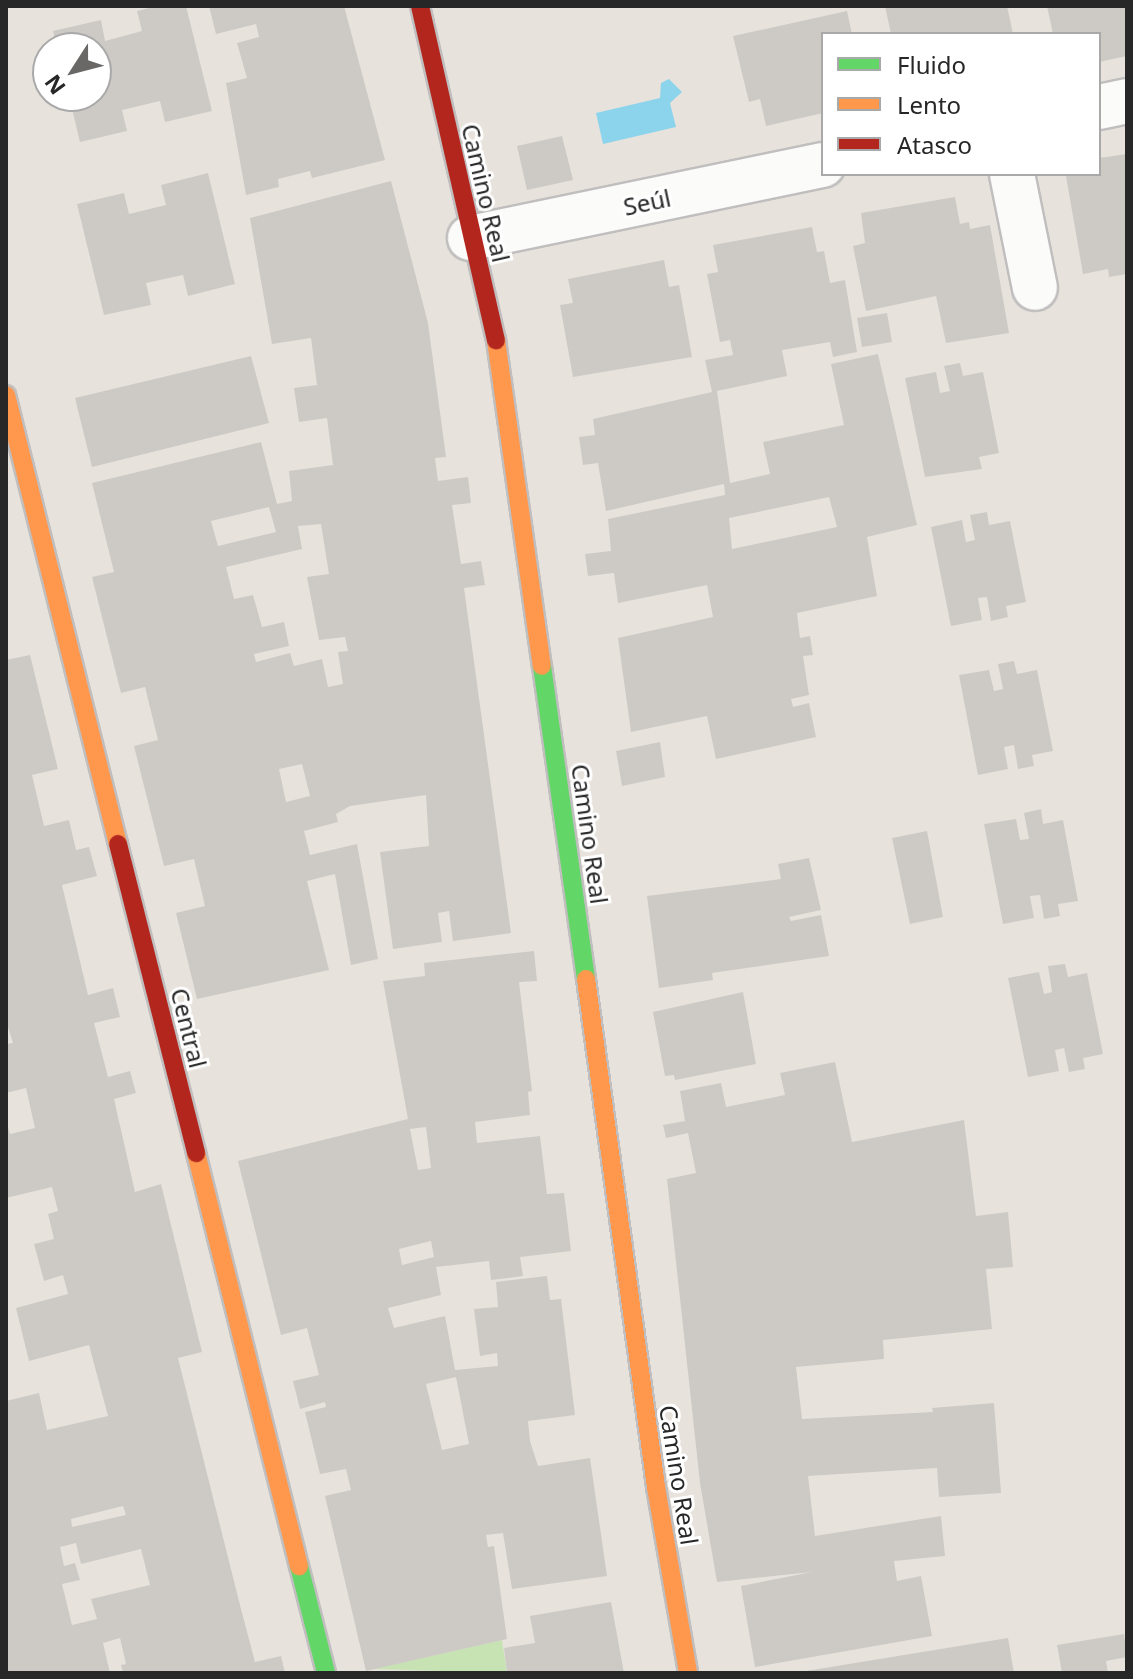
<!DOCTYPE html>
<html>
<head>
<meta charset="utf-8">
<style>
  body { margin:0 }
  #map { position:relative; width:1133px; height:1679px; overflow:hidden; background:#e7e2dc; font-family:"Noto Sans",sans-serif }
  div>[style] { position:absolute }
  [style*='--x'] { left:calc(var(--x)*1px); top:calc(var(--y)*1px); width:calc(var(--w)*1px); rotate:calc(var(--a)*1deg) }
  .green>* { inset:0; background:#c8e3b3 }
  .water>* { inset:0; background:#8cd4ec }
  .building>* { inset:0; background:#cdcac6 }
  .roads { filter:drop-shadow(2px 0 #c0bebe) drop-shadow(-2px 0 #c0bebe) drop-shadow(0 2px #c0bebe) drop-shadow(0 -2px #c0bebe) }
  .street>* { height:44px; margin:-22px; padding:0 22px; transform-origin:22px; border-radius:22px; background:#fbfbfa }
  .fast>* { height:18px; margin:-9px; padding:0 9px; transform-origin:9px; border-radius:9px; background:#63d668 }
  .slow>* { height:18px; margin:-9px; padding:0 9px; transform-origin:9px; border-radius:9px; background:#ff974d }
  .jam>* { height:18px; margin:-9px; padding:0 9px; transform-origin:9px; border-radius:9px; background:#b3261e }
  span { translate:-50% -50%; white-space:nowrap; text-align:center; line-height:1.15; -webkit-text-stroke:6px #fff; paint-order:stroke }
  .street-label { font-size:24px; color:#272727 }
  .frame { position:absolute; inset:0; border:8px solid #272727; pointer-events:none }
  .legend { position:absolute; left:821px; top:32px; width:280px; height:144px; box-sizing:border-box; background:#fff; border:2px solid #a9a9a9; margin:0; padding:10px 14px; list-style:none; font-size:24px; color:#272727 }
  .legend li { display:flex; align-items:center; gap:16px; height:40px }
  .legend b { width:40px; border:2px solid #a9a9a9 }
  .north { position:absolute; left:32px; top:32px; width:80px; height:80px; box-sizing:border-box; background:#fff; border:2px solid #a9a9a9; border-radius:50%; rotate:234deg; font-size:22px; font-weight:700; line-height:32px; text-align:center; color:#272727 }
  .north::after { content:''; display:block; margin:auto; width:28px; height:36px; background:#6a6866; clip-path:polygon(50% 0,100% 100%,50% 72%,0 100%) }
</style>
</head>
<body>
<div id="map">
  <div class="green">
    <i style="clip-path:polygon(502px 1640px,507px 1673px,373px 1669px)"></i>
  </div>
  <div class="water">
    <i style="clip-path:polygon(669px 79px,682px 92px,670px 103px,676px 127px,603px 144px,596px 113px,660px 98px,661px 83px)"></i>
  </div>
  <div class="building">
    <i style="clip-path:polygon(157px 6px,186px 6px,212px 111px,165px 122px,160px 101px,122px 110px,127px 131px,80px 142px,69px 96px,96px 96px,96px 48px,57px 48px,53px 31px,101px 20px,105px 41px,142px 31px,137px 11px)"></i>
    <i style="clip-path:polygon(209px 6px,344px 6px,385px 160px,312px 178px,310px 171px,278px 179px,279px 187px,246px 195px,226px 83px,247px 78px,237px 43px,259px 37px,256px 24px,216px 34px)"></i>
    <i style="clip-path:polygon(885px 6px,1007px 6px,1013px 34px,891px 34px)"></i>
    <i style="clip-path:polygon(1047px 6px,1127px 6px,1127px 56px,1099px 62px,1099px 34px,1053px 34px)"></i>
    <i style="clip-path:polygon(847px 11px,852px 34px,823px 34px,823px 113px,766px 126px,760px 99px,749px 102px,733px 36px)"></i>
    <i style="clip-path:polygon(562px 136px,573px 180px,527px 190px,517px 146px)"></i>
    <i style="clip-path:polygon(1127px 154px,1127px 274px,1109px 277px,1108px 269px,1083px 274px,1066px 176px,1099px 174px,1099px 158px)"></i>
    <i style="clip-path:polygon(208px 173px,235px 284px,188px 296px,183px 275px,146px 283px,151px 305px,104px 315px,77px 204px,124px 193px,129px 214px,166px 205px,161px 185px)"></i>
    <i style="clip-path:polygon(evenodd,391px 181px,428px 323px,446px 457px,435px 458px,438px 481px,468px 477px,471px 503px,452px 505px,461px 564px,481px 561px,485px 585px,464px 588px,511px 933px,453px 941px,449px 911px,438px 913px,442px 942px,393px 949px,380px 852px,429px 846px,426px 795px,350px 806px,336px 814px,338px 822px,304px 831px,310px 855px,357px 844px,378px 959px,351px 965px,335px 874px,307px 881px,329px 970px,197px 999px,176px 913px,205px 906px,194px 859px,164px 866px,134px 746px,158px 740px,145px 687px,121px 693px,92px 577px,114px 572px,92px 483px,261px 442px,277px 504px,292px 501px,289px 471px,333px 465px,327px 418px,299px 422px,294px 388px,317px 385px,311px 338px,272px 344px,250px 218px,391px 181px,269px 507px,276px 532px,218px 546px,211px 521px,269px 507px,391px 181px,321px 524px,329px 574px,307px 577px,319px 640px,345px 637px,348px 651px,338px 652px,343px 684px,328px 687px,322px 659px,294px 666px,290px 653px,256px 662px,254px 654px,289px 646px,284px 622px,262px 627px,253px 595px,234px 599px,226px 567px,302px 549px,298px 526px,321px 524px,391px 181px,302px 764px,310px 796px,286px 802px,279px 769px,302px 764px)"></i>
    <i style="clip-path:polygon(955px 197px,960px 224px,969px 222px,970px 229px,990px 225px,1009px 333px,946px 343px,936px 296px,866px 311px,853px 246px,865px 243px,861px 213px)"></i>
    <i style="clip-path:polygon(evenodd,812px 227px,817px 252px,824px 251px,830px 283px,845px 280px,857px 352px,833px 357px,830px 342px,782px 350px,787px 376px,717px 391px,730px 483px,770px 474px,763px 442px,844px 425px,831px 364px,878px 354px,917px 525px,867px 537px,877px 596px,797px 613px,800px 638px,810px 636px,813px 655px,803px 656px,809px 695px,791px 699px,793px 707px,809px 703px,816px 737px,716px 759px,707px 716px,631px 732px,618px 638px,713px 617px,707px 585px,618px 603px,614px 573px,588px 576px,585px 554px,611px 551px,608px 519px,725px 495px,724px 484px,606px 511px,598px 463px,583px 465px,579px 437px,595px 435px,593px 419px,712px 392px,705px 360px,733px 355px,730px 340px,720px 342px,707px 274px,718px 272px,713px 245px,812px 227px,829px 497px,837px 527px,732px 549px,729px 518px,829px 497px)"></i>
    <i style="clip-path:polygon(664px 260px,669px 287px,679px 285px,692px 357px,573px 377px,560px 305px,573px 303px,568px 279px)"></i>
    <i style="clip-path:polygon(887px 313px,892px 342px,862px 347px,857px 318px)"></i>
    <i style="clip-path:polygon(251px 356px,269px 423px,92px 467px,75px 398px)"></i>
    <i style="clip-path:polygon(960px 363px,963px 376px,983px 372px,999px 453px,979px 457px,982px 469px,925px 477px,905px 378px,936px 372px,940px 393px,950px 391px,944px 366px)"></i>
    <i style="clip-path:polygon(987px 512px,989px 525px,1010px 521px,1026px 602px,1006px 606px,1008px 617px,991px 621px,987px 597px,978px 598px,982px 620px,951px 626px,931px 527px,962px 520px,966px 542px,975px 540px,970px 515px)"></i>
    <i style="clip-path:polygon(evenodd,30px 655px,58px 769px,32px 775px,44px 826px,69px 820px,76px 850px,89px 847px,97px 876px,62px 885px,88px 995px,113px 988px,120px 1017px,94px 1023px,108px 1077px,130px 1071px,136px 1093px,114px 1099px,135px 1192px,161px 1184px,202px 1352px,178px 1358px,241px 1609px,255px 1662px,281px 1656px,285px 1673px,123px 1673px,121px 1665px,126px 1664px,120px 1638px,103px 1643px,110px 1673px,6px 1673px,6px 1401px,39px 1393px,47px 1430px,108px 1416px,89px 1345px,29px 1361px,16px 1308px,68px 1294px,63px 1275px,44px 1281px,34px 1244px,54px 1239px,48px 1214px,58px 1211px,52px 1187px,6px 1198px,6px 1121px,10px 1134px,35px 1128px,26px 1088px,6px 1093px,6px 1044px,13px 1043px,6px 1021px,6px 660px,30px 655px,123px 1506px,126px 1515px,72px 1527px,71px 1519px,123px 1506px,30px 655px,76px 1543px,81px 1564px,141px 1549px,150px 1585px,91px 1599px,97px 1619px,72px 1625px,62px 1584px,80px 1580px,75px 1563px,64px 1566px,60px 1547px,76px 1543px)"></i>
    <i style="clip-path:polygon(1014px 661px,1017px 674px,1037px 670px,1053px 751px,1032px 755px,1034px 766px,1018px 769px,1014px 745px,1004px 747px,1008px 769px,978px 775px,959px 675px,989px 670px,994px 691px,1003px 689px,998px 664px)"></i>
    <i style="clip-path:polygon(660px 742px,665px 777px,622px 786px,616px 751px)"></i>
    <i style="clip-path:polygon(1041px 809px,1043px 824px,1063px 820px,1078px 901px,1058px 904px,1060px 916px,1044px 919px,1040px 895px,1030px 896px,1034px 918px,1003px 924px,984px 824px,1016px 819px,1020px 840px,1029px 839px,1024px 813px)"></i>
    <i style="clip-path:polygon(927px 831px,943px 917px,910px 924px,892px 838px)"></i>
    <i style="clip-path:polygon(809px 858px,821px 910px,789px 917px,791px 921px,821px 915px,829px 956px,712px 973px,713px 980px,659px 988px,647px 896px,781px 879px,778px 864px)"></i>
    <i style="clip-path:polygon(evenodd,534px 951px,537px 981px,519px 982px,532px 1091px,528px 1092px,530px 1115px,475px 1122px,477px 1143px,540px 1136px,547px 1194px,564px 1193px,571px 1251px,520px 1257px,523px 1276px,491px 1280px,489px 1261px,436px 1267px,441px 1295px,388px 1308px,394px 1328px,445px 1316px,455px 1370px,498px 1366px,497px 1353px,480px 1356px,474px 1309px,498px 1307px,496px 1282px,547px 1276px,550px 1300px,561px 1299px,575px 1415px,528px 1421px,530px 1441px,538px 1466px,590px 1458px,607px 1576px,512px 1589px,503px 1533px,486px 1535px,488px 1547px,494px 1546px,507px 1639px,366px 1671px,325px 1496px,351px 1490px,346px 1469px,320px 1474px,305px 1412px,326px 1407px,325px 1402px,300px 1409px,293px 1381px,319px 1375px,307px 1328px,281px 1335px,238px 1161px,408px 1119px,383px 981px,425px 976px,424px 963px,534px 951px,426px 1127px,431px 1168px,418px 1170px,410px 1129px,426px 1127px,534px 951px,431px 1241px,434px 1257px,402px 1265px,399px 1249px,431px 1241px,534px 951px,456px 1377px,469px 1444px,442px 1450px,426px 1384px,456px 1377px)"></i>
    <i style="clip-path:polygon(1065px 964px,1068px 977px,1087px 973px,1103px 1054px,1083px 1058px,1085px 1069px,1069px 1072px,1064px 1048px,1055px 1050px,1059px 1071px,1028px 1077px,1008px 978px,1039px 972px,1044px 994px,1052px 992px,1048px 966px)"></i>
    <i style="clip-path:polygon(743px 992px,756px 1064px,675px 1080px,674px 1075px,665px 1076px,653px 1012px)"></i>
    <i style="clip-path:polygon(835px 1062px,852px 1142px,964px 1120px,976px 1216px,1008px 1212px,1013px 1267px,986px 1269px,992px 1329px,883px 1340px,884px 1359px,796px 1367px,802px 1419px,933px 1412px,932px 1408px,994px 1403px,1001px 1493px,939px 1497px,937px 1468px,808px 1476px,815px 1536px,941px 1516px,945px 1556px,894px 1561px,897px 1581px,921px 1576px,932px 1636px,755px 1667px,741px 1586px,812px 1572px,717px 1582px,700px 1483px,667px 1179px,696px 1173px,688px 1133px,666px 1138px,663px 1125px,685px 1121px,680px 1091px,721px 1083px,726px 1107px,785px 1095px,780px 1073px)"></i>
    <i style="clip-path:polygon(611px 1602px,624px 1673px,507px 1673px,504px 1648px,535px 1643px,530px 1616px)"></i>
    <i style="clip-path:polygon(1124px 1634px,1127px 1657px,1106px 1661px,1108px 1673px,1062px 1673px,1057px 1645px)"></i>
    <i style="clip-path:polygon(1008px 1638px,1014px 1673px,807px 1673px,806px 1671px)"></i>
  </div>
  <div class="roads">
    <div class="street">
      <i style="--x:1099;--y:107;--w:29;--a:-12"></i>
      <i style="--x:1012;--y:174;--w:116;--a:78.6"></i>
      <i style="--x:470;--y:238;--w:360;--a:-11.7"></i>
    </div>
    <div class="fast">
      <i style="--x:542;--y:666;--w:316;--a:82"></i>
      <i style="--x:299;--y:1566;--w:110;--a:75.8"></i>
    </div>
    <div class="slow">
      <i style="--x:496;--y:340;--w:329;--a:82"></i>
      <i style="--x:6;--y:395;--w:463;--a:76"></i>
      <i style="--x:586;--y:979;--w:513;--a:82.15"></i>
      <i style="--x:656;--y:1487;--w:189;--a:80.2"></i>
      <i style="--x:196;--y:1153;--w:426;--a:76"></i>
    </div>
    <div class="jam">
      <i style="--x:420;--y:6;--w:343;--a:77.2"></i>
      <i style="--x:118;--y:844;--w:319;--a:75.8"></i>
    </div>
  </div>
  <div class="street-label">
    <span style="left:486px;top:193px;rotate:77deg">Camino Real</span>
    <span style="left:647px;top:202px;rotate:-12deg">Seúl</span>
    <span style="left:590px;top:834px;rotate:82deg">Camino Real</span>
    <span style="left:189px;top:1028px;rotate:76deg">Central</span>
    <span style="left:679px;top:1475px;rotate:81deg">Camino Real</span>
  </div>
  <div class="frame"></div>
  <ul class="legend">
  <li><b style="height:10px;background:#63d668"></b>Fluido</li>
  <li><b style="height:10px;background:#ff974d"></b>Lento</li>
  <li><b style="height:10px;background:#b3261e"></b>Atasco</li>
  </ul>
  <div class="north">N</div>
</div>
</body>
</html>
